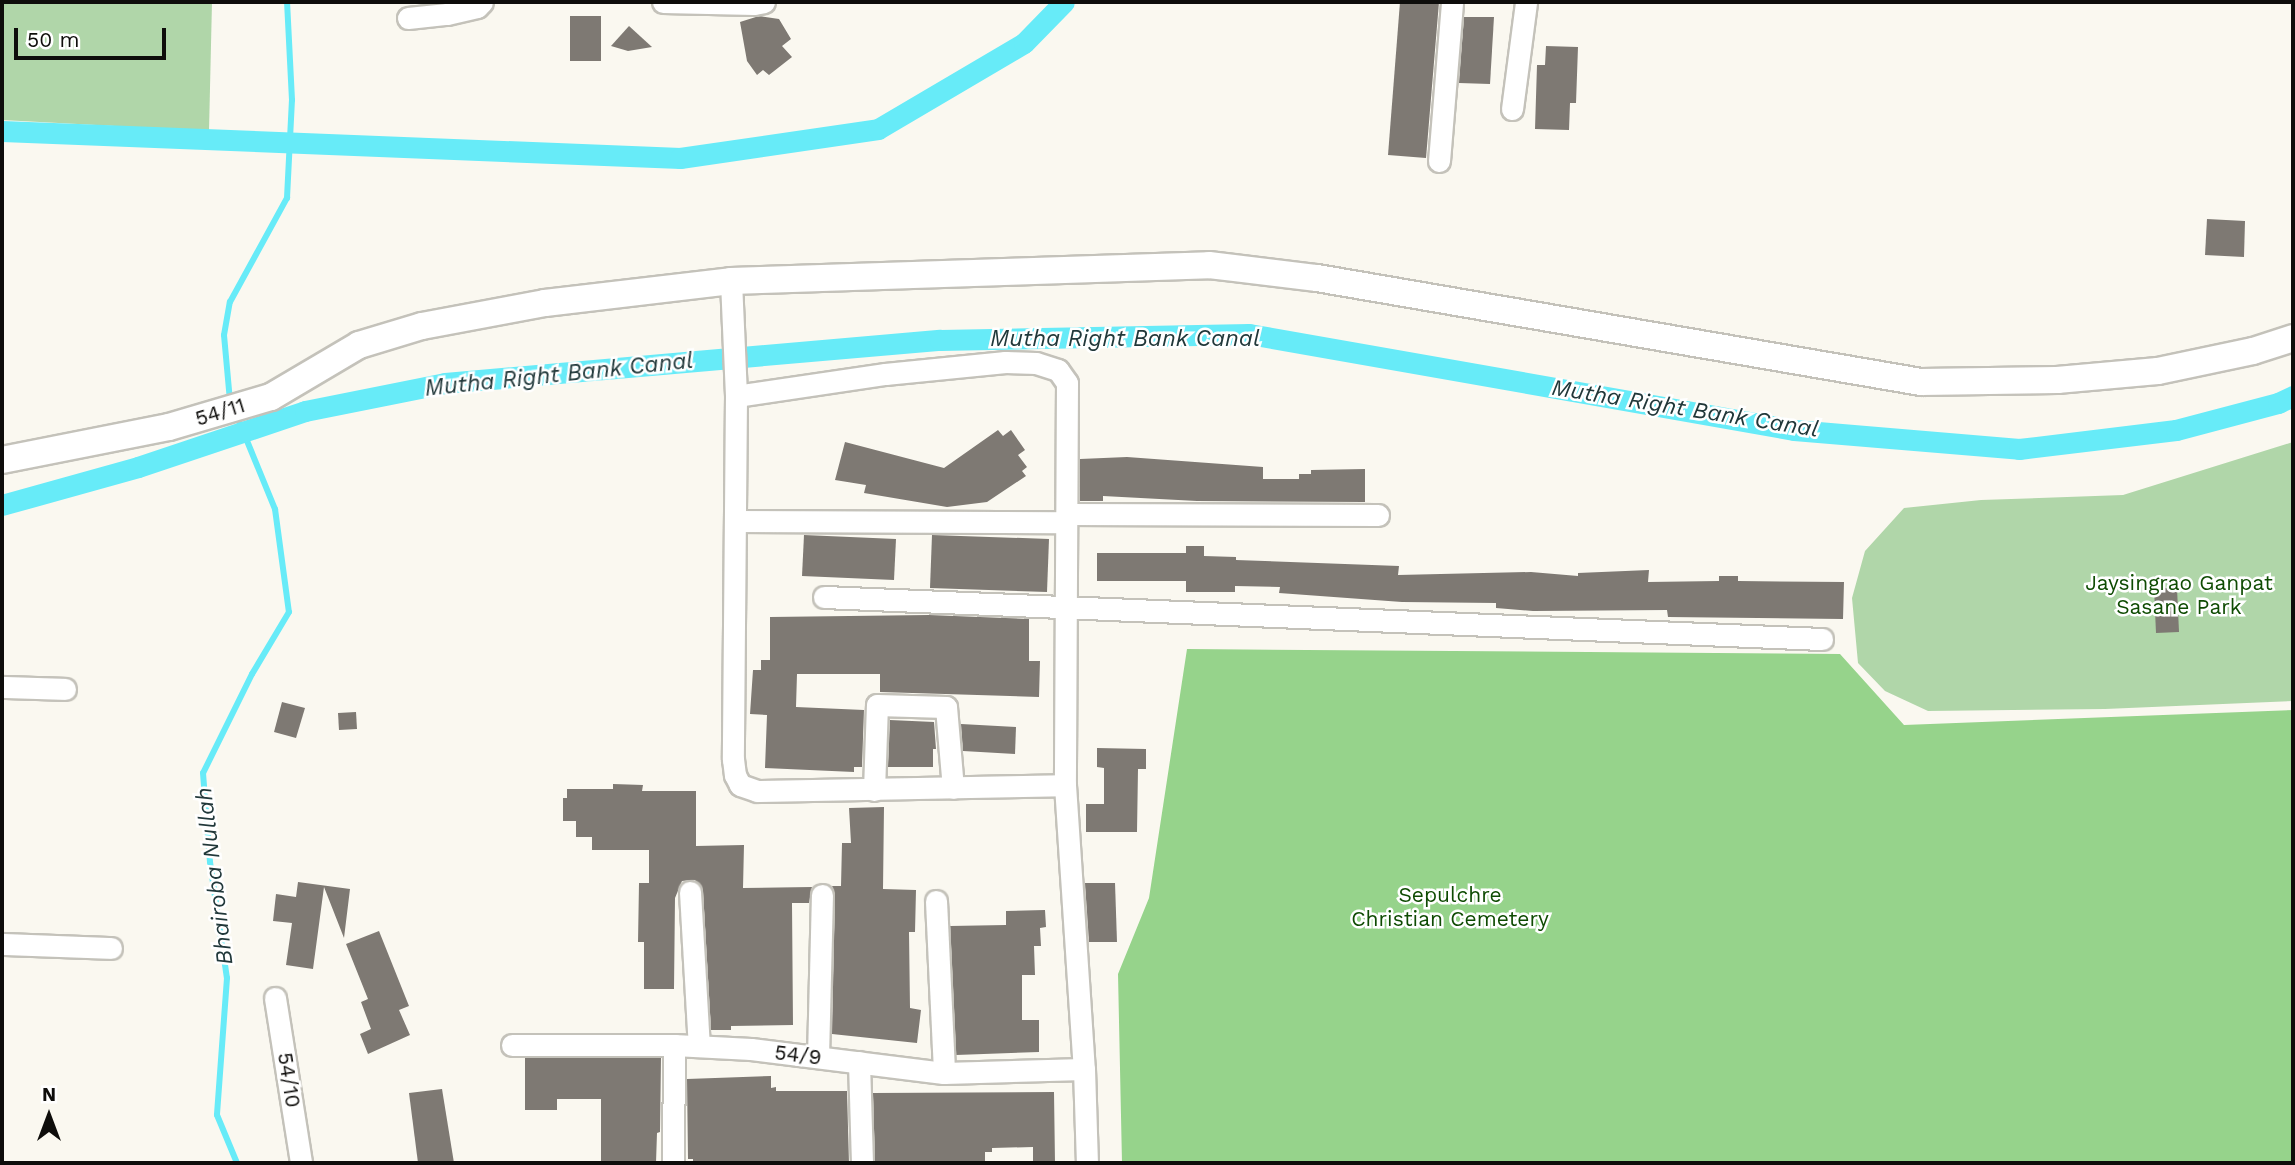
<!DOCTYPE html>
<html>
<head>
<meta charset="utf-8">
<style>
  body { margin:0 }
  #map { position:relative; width:2295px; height:1165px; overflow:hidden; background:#faf8f0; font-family:"Work Sans",sans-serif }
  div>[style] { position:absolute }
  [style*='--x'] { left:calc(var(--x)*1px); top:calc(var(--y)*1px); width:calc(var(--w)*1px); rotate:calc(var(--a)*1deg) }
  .green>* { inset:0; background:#b0d6a9 }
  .forest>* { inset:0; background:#96d38b }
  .stream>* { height:6px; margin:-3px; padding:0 3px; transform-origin:3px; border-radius:3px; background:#67ebf8 }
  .canal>* { height:21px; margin:-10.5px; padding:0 10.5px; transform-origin:10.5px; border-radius:10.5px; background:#67ebf8 }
  .building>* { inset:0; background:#7e7973 }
  .roads { filter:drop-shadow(2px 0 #c4c2ba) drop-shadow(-2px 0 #c4c2ba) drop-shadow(0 2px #c4c2ba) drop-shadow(0 -2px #c4c2ba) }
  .minor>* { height:21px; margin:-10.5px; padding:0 10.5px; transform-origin:10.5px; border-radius:10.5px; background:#fff }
  .tertiary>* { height:26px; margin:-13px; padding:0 13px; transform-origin:13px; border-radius:13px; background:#fff }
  span { translate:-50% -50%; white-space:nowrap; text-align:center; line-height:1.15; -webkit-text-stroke:5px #fff; paint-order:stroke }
  .street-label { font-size:21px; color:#0e0d0b }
  .park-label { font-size:21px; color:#0e4b02 }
  .water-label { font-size:23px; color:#21383a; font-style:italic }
  .frame { position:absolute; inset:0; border:4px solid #0e0d0b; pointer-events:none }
  .north { position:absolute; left:14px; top:1081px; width:70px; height:70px; -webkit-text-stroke:5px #fff; paint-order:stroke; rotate:0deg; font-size:19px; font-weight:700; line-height:28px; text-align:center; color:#0e0d0b }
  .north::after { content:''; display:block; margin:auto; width:24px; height:32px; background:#0e0d0b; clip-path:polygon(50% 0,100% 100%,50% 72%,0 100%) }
  .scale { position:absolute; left:14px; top:28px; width:152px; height:32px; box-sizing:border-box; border:4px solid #0e0d0b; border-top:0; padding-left:9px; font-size:21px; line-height:24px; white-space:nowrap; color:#0e0d0b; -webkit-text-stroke:5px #fff; paint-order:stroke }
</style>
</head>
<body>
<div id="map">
  <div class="green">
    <i style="clip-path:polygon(2px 2px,212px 2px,209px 131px,2px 120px)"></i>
    <i style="clip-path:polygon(2293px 442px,2293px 701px,2105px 709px,1928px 711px,1885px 691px,1858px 663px,1852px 598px,1865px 551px,1904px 508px,1981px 500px,2123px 495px)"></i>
  </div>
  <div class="forest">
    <i style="clip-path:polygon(1187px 649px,1840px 654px,1904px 725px,2293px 710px,2293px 1163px,1122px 1163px,1118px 974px,1149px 898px)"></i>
  </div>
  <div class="stream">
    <i style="--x:230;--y:401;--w:66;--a:-95.2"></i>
    <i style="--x:224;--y:335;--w:34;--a:-80"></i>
    <i style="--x:230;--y:302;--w:119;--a:-61.3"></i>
    <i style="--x:287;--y:198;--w:98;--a:-87.1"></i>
    <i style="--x:292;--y:100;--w:98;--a:-92.9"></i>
    <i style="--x:236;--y:414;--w:103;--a:67.7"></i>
    <i style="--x:275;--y:509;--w:104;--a:82.3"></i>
    <i style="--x:289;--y:612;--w:72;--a:120.8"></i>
    <i style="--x:252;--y:674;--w:110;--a:116.3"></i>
    <i style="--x:203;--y:773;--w:89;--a:85.5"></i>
    <i style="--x:210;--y:862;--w:117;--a:81.7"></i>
    <i style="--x:227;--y:978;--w:137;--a:94.2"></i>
    <i style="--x:217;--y:1115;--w:52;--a:67.4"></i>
  </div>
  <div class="canal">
    <i style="--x:2;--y:131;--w:679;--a:2.28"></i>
    <i style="--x:680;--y:158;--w:200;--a:-8.3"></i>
    <i style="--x:878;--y:129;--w:169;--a:-30.5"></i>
    <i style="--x:1024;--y:43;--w:57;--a:-45.7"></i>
    <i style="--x:2;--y:505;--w:141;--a:-15.6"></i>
    <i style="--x:138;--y:467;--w:176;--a:-18.5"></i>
    <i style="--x:305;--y:411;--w:143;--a:-11.3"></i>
    <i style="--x:445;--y:383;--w:497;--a:-5"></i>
    <i style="--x:940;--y:340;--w:309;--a:-1.1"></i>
    <i style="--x:1249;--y:334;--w:553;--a:9.99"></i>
    <i style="--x:1794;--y:430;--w:226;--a:4.8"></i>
    <i style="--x:2019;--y:449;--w:158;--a:-6.9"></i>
    <i style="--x:2176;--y:430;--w:106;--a:-14.8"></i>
    <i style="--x:2278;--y:403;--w:17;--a:-25"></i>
  </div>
  <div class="building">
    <i style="clip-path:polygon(1400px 2px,1439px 2px,1426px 158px,1388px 155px)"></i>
    <i style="clip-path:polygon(570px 16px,601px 16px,601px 61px,570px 61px)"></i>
    <i style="clip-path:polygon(759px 16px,779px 19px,791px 39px,782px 46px,792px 57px,769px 75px,763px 70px,757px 75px,747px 61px,740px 22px)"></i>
    <i style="clip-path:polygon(1464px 17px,1494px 17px,1490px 84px,1459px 83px)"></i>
    <i style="clip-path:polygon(629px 26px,652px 47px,628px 51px,611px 46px)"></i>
    <i style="clip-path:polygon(1546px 46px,1578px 47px,1576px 103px,1570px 103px,1569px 130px,1535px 129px,1537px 65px,1545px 65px)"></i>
    <i style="clip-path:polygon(2207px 219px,2245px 221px,2244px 257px,2205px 255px)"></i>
    <i style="clip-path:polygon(998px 430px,1003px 436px,1011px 430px,1025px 450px,1018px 455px,1027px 467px,1022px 471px,1026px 476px,987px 502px,947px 507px,864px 493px,866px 485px,835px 480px,845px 442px,944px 468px)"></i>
    <i style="clip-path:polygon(1127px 457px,1263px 467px,1263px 479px,1299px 479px,1299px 474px,1311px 474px,1311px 470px,1365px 469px,1365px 502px,1197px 501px,1103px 496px,1103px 501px,1080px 501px,1080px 459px)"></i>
    <i style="clip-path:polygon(804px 535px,896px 539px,894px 580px,802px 576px)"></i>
    <i style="clip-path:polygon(932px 535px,1049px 539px,1047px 592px,930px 588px)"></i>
    <i style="clip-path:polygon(1186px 546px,1204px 546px,1204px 556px,1236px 557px,1236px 560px,1399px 566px,1398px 575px,1531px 572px,1578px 576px,1578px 573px,1649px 570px,1648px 582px,1719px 581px,1719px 576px,1738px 576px,1738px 581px,1844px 582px,1843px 619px,1668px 617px,1667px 610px,1533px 611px,1496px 608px,1496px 603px,1402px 602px,1279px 593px,1280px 587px,1235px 586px,1235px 592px,1186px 592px,1186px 581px,1097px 581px,1097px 553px,1186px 553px)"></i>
    <i style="clip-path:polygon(2154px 588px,2177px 588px,2179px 632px,2156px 633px)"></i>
    <i style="clip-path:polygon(929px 615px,1029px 619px,1029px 661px,1040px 661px,1039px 697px,880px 692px,880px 674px,797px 674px,796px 707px,864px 710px,862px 767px,854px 767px,854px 772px,765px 768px,767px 715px,750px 714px,753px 670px,761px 670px,761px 660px,770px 660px,770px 617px)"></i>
    <i style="clip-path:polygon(282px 702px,305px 708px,296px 738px,274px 732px)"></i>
    <i style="clip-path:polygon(356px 712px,357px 729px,339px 730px,338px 713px)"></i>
    <i style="clip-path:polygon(890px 720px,934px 722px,936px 749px,933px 749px,933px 767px,888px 767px)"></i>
    <i style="clip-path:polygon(961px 724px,1016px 727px,1015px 754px,963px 751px)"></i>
    <i style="clip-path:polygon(1097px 748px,1146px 749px,1146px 769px,1138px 769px,1137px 832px,1086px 832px,1086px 804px,1104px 804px,1104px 768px,1097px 767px)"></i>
    <i style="clip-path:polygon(613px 784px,643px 785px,642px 791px,696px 791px,696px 846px,744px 845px,743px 888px,812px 887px,809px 903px,792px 903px,793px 1025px,731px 1026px,731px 1030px,711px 1030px,703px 891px,695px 880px,682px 881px,675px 898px,674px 989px,644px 989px,644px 942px,638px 942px,639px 883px,649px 883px,649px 850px,592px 850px,592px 837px,576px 837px,576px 821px,563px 821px,563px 798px,567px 798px,567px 789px,613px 789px)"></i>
    <i style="clip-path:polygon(884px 807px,883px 889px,916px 890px,915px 932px,909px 932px,910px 1008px,921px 1010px,917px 1043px,832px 1034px,835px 895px,832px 886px,841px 886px,842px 843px,851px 843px,849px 808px)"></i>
    <i style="clip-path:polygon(298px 882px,350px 889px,344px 938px,324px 887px,313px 969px,286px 965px,292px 923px,273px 921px,276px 894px,296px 897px)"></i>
    <i style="clip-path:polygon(1085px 883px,1115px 883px,1117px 942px,1089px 942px)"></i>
    <i style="clip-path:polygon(1045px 910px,1046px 927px,1040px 928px,1041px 946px,1034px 946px,1035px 975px,1022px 975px,1022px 1020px,1039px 1020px,1039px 1052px,956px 1055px,950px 926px,1006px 925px,1006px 911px)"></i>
    <i style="clip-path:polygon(379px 931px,409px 1006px,399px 1010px,410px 1035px,368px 1054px,360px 1034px,371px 1029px,361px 1002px,368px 999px,346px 944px)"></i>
    <i style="clip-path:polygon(525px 1058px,661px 1058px,660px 1132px,657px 1133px,656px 1163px,601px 1163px,601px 1099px,557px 1099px,557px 1110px,525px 1110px)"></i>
    <i style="clip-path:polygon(771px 1076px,771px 1088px,776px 1087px,776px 1091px,847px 1091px,849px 1163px,693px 1163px,693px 1159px,688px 1159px,687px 1079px)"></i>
    <i style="clip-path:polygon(442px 1089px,454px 1163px,418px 1163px,409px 1093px)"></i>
    <i style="clip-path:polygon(1054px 1092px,1055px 1163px,1033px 1163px,1033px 1147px,992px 1148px,992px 1152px,985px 1152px,985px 1163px,875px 1163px,873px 1093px)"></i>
  </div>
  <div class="roads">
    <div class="minor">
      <i style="--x:663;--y:2;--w:91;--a:1.3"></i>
      <i style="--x:754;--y:4;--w:10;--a:-11"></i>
      <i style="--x:408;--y:18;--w:39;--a:-6"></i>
      <i style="--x:447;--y:14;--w:31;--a:-13"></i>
      <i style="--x:477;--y:7;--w:7;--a:-45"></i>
      <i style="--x:1512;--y:109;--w:108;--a:-82.5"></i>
      <i style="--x:1439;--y:161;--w:160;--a:-85.3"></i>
      <i style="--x:731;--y:281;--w:115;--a:87.5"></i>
      <i style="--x:736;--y:396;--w:363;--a:90.5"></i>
      <i style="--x:733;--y:759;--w:16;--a:83"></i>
      <i style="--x:735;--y:775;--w:11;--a:63"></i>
      <i style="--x:740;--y:785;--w:18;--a:19"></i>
      <i style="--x:757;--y:791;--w:308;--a:-1.1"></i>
      <i style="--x:736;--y:396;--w:151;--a:-8.4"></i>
      <i style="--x:885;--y:374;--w:121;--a:-5.7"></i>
      <i style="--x:1005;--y:362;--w:31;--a:2"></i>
      <i style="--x:1036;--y:363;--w:23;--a:18"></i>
      <i style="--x:1058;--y:370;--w:16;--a:55"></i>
      <i style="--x:1067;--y:383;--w:402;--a:90.3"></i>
      <i style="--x:1065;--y:785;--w:285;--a:86.2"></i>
      <i style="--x:1084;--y:1069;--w:94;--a:88.2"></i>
      <i style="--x:1067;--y:514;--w:311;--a:0.2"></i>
      <i style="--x:735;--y:521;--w:331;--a:0.2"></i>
      <i style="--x:824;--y:597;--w:999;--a:2.41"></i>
      <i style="--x:2;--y:687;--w:63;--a:1.8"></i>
      <i style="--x:874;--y:790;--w:85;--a:-88"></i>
      <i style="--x:877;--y:705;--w:69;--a:1.7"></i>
      <i style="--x:946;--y:707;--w:81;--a:85.1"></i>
      <i style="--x:690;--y:892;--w:154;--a:86.7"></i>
      <i style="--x:936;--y:901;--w:172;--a:87.3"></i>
      <i style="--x:2;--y:944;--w:109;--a:2.1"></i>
      <i style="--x:275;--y:998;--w:167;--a:81"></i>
      <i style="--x:512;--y:1045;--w:162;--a:0"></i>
      <i style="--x:674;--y:1045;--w:77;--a:3"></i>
      <i style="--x:751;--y:1049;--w:194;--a:7.1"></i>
      <i style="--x:944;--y:1073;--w:140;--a:-1.6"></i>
      <i style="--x:818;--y:1057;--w:162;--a:-88.6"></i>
      <i style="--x:859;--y:1062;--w:101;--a:88.3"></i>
      <i style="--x:673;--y:1163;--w:118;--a:-89.5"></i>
    </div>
    <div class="tertiary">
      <i style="--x:2;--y:460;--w:170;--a:-11.2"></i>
      <i style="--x:169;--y:427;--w:106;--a:-16.4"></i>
      <i style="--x:271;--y:397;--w:102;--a:-30.6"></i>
      <i style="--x:359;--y:345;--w:66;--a:-16.8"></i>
      <i style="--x:422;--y:326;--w:125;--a:-10.6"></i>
      <i style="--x:545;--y:303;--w:187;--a:-6.7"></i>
      <i style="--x:731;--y:281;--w:478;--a:-1.9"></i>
      <i style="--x:1209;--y:265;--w:109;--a:6.9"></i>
      <i style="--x:1317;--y:278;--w:613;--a:9.77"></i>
      <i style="--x:1921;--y:382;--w:136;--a:-0.8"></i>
      <i style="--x:2057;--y:380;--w:101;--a:-5.1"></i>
      <i style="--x:2158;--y:371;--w:97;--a:-11.9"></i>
      <i style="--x:2253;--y:351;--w:42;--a:-18"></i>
    </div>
  </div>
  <div class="street-label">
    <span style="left:220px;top:412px;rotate:-17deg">54/11</span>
    <span style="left:798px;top:1055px;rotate:7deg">54/9</span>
    <span style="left:289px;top:1080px;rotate:81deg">54/10</span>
  </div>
  <div class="park-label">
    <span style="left:2179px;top:595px">Jaysingrao Ganpat<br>Sasane Park</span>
    <span style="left:1450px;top:907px">Sepulchre<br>Christian Cemetery</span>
  </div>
  <div class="water-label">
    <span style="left:1125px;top:339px">Mutha Right Bank Canal</span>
    <span style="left:559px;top:375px;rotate:-6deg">Mutha Right Bank Canal</span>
    <span style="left:1685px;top:409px;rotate:9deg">Mutha Right Bank Canal</span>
    <span style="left:215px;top:876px;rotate:-97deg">Bhairoba Nullah</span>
  </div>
  <div class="frame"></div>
  <div class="north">N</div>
  <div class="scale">50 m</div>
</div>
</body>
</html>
